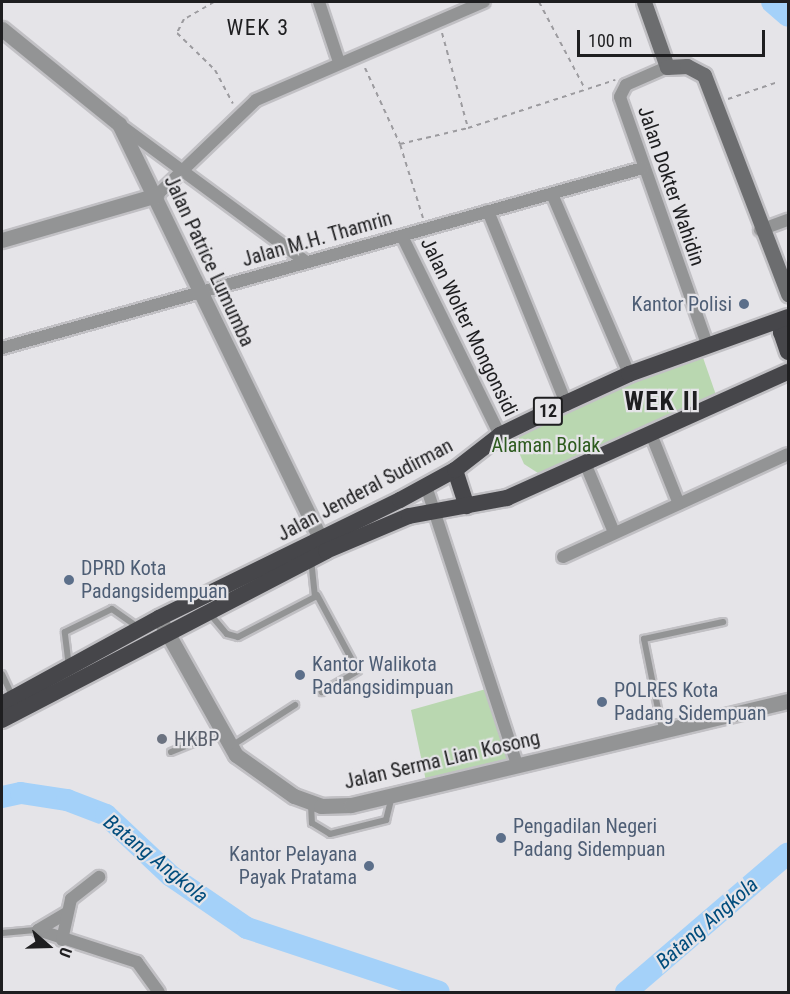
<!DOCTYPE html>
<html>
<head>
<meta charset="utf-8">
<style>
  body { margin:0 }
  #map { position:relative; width:790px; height:994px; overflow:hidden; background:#e5e4e8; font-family:"Roboto Condensed",sans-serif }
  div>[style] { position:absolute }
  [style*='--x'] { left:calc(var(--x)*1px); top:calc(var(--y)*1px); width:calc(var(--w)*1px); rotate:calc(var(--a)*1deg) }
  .green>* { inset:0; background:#b9d7b0 }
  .river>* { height:22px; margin:-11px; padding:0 11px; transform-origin:11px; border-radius:11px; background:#a4d1f9 }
  .path>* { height:2px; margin-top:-1px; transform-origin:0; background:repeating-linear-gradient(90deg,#9c9b9f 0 4.5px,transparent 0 9px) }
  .roads { filter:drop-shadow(2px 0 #c1c0c4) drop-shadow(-2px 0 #c1c0c4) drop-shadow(0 2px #c1c0c4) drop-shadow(0 -2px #c1c0c4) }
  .service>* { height:6px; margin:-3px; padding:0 3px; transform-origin:3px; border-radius:3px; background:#939495 }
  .minor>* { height:12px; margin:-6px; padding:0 6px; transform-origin:6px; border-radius:6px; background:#939495 }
  .tertiary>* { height:15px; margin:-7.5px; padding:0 7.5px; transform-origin:7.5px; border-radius:7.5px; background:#939495 }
  .secondary>* { height:15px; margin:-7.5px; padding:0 7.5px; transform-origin:7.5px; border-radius:7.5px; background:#6c6d6f }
  .trunk>* { height:16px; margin:-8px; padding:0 8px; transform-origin:8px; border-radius:8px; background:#46464a }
  .dots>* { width:16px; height:16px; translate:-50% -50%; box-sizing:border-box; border:3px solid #e5e4e8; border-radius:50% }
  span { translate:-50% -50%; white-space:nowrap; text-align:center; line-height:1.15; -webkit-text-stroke:4.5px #e5e4e8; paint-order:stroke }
  .shield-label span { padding:2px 4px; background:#e5e4e8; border:2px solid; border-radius:4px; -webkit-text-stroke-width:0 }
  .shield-label { font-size:18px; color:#1e1e20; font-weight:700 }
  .street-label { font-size:20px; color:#1e1e20 }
  .service-label { font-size:20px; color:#4e5e75 }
  .right { translate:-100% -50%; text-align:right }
  .left { translate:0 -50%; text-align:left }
  .park-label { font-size:20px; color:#2e5b1f }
  .worship-label { font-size:20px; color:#5b616d }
  .water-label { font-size:21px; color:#004c7c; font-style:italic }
  .quarter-label { font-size:22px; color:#1e1e20; letter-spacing:1.5px }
  .district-label { font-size:26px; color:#1e1e20; font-weight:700; letter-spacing:1.5px }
  .frame { position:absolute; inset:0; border:3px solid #1e1e20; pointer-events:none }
  .north { position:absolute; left:18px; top:916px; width:60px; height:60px; -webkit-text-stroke:4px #e5e4e8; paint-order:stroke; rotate:110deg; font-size:16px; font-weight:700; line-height:24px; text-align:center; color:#1e1e20 }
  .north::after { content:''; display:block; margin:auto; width:21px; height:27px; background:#1e1e20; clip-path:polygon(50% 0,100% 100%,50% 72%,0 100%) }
  .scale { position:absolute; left:577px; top:30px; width:188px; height:27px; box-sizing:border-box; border:3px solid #1e1e20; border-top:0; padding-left:8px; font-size:18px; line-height:21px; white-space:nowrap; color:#1e1e20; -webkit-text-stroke:4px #e5e4e8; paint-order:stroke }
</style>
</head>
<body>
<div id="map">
  <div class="green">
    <i style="clip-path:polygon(700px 349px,716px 395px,541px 475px,524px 464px,517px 448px,521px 428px)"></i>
    <i style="clip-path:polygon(486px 689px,508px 760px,426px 781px,411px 710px)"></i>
  </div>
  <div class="river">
    <i style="--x:772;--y:2;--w:21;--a:41"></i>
    <i style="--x:2;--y:797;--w:19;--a:-12"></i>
    <i style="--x:21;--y:793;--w:47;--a:8.7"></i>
    <i style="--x:67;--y:800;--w:42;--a:21"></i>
    <i style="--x:106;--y:815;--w:89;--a:43.2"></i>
    <i style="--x:171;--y:876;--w:92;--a:34.4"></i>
    <i style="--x:247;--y:928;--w:202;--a:18.4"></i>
    <i style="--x:626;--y:992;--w:213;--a:-40.6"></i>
  </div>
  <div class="path">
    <i style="--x:214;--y:2;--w:34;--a:150"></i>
    <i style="--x:184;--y:19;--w:16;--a:117"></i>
    <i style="--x:177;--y:33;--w:53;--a:44.2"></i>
    <i style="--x:215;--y:70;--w:38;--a:62"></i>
    <i style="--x:539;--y:2;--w:98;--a:62.1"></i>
    <i style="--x:442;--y:33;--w:98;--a:74.7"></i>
    <i style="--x:468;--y:128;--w:155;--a:-18.1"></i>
    <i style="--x:365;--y:68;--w:84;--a:65.3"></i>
    <i style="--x:728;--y:99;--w:50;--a:-18.8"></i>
    <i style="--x:423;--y:218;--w:77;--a:-107.3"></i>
    <i style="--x:400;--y:144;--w:70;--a:-13.2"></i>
  </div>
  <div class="roads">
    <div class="service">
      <i style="--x:317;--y:595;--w:86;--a:61.7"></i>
      <i style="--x:358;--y:671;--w:42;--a:149.7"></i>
      <i style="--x:210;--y:614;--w:26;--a:50"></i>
      <i style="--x:227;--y:634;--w:11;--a:15"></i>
      <i style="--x:238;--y:637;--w:87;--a:-27.5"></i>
      <i style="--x:315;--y:597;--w:38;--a:-96"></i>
      <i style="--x:69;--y:667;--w:35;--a:-97"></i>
      <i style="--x:65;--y:632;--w:52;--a:-26.1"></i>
      <i style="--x:112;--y:609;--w:33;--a:35"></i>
      <i style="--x:2;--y:674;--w:26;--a:65"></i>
      <i style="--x:662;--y:729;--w:92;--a:-101.3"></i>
      <i style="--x:644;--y:639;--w:81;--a:-12.1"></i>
      <i style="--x:233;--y:745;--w:74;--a:-32.8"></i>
      <i style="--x:171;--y:752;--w:53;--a:-22.2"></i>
      <i style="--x:311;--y:805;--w:18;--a:87"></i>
      <i style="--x:312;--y:823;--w:21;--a:31"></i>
      <i style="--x:330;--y:834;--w:58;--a:-14"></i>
      <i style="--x:386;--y:820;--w:25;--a:-76"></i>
      <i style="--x:2;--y:933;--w:36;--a:-5"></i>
    </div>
    <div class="minor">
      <i style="--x:319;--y:2;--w:63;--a:71.6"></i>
      <i style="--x:667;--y:67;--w:45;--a:156.3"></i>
      <i style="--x:626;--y:85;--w:13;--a:117"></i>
      <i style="--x:620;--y:97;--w:262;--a:70.6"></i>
      <i style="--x:119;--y:124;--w:232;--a:36.4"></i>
      <i style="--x:552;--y:194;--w:196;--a:66.8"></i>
      <i style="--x:157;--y:195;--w:137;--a:-43.8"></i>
      <i style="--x:256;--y:100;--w:248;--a:-23.3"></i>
      <i style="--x:488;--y:211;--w:207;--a:67.9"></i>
      <i style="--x:760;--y:230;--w:30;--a:-20"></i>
      <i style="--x:402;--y:236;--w:222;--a:63.8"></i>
      <i style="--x:2;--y:348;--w:666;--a:-15.69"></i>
      <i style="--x:651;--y:434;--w:75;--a:68.2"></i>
      <i style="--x:585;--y:463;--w:73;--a:67.3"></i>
      <i style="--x:426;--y:486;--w:293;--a:71.9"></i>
      <i style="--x:563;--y:557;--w:247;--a:-24.6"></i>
      <i style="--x:38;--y:930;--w:104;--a:17.9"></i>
      <i style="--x:137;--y:962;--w:37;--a:54"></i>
      <i style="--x:38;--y:930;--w:31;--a:-31"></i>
      <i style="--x:62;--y:940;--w:42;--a:-77.6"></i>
      <i style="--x:71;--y:899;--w:36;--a:-38"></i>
    </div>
    <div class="tertiary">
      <i style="--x:2;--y:29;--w:151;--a:39.1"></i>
      <i style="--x:119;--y:124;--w:471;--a:64.1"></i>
      <i style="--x:2;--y:240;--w:161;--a:-16.2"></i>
      <i style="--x:159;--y:618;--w:157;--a:60.7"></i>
      <i style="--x:236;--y:755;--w:71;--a:35.3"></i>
      <i style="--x:294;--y:796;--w:29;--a:20"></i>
      <i style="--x:321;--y:806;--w:30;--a:-2"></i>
      <i style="--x:351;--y:805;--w:449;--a:-13.4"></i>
    </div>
    <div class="secondary">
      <i style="--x:644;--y:2;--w:69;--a:70.5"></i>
      <i style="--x:667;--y:67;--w:20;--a:-3"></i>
      <i style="--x:687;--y:66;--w:19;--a:28"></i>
      <i style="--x:704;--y:75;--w:235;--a:69"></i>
    </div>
    <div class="trunk">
      <i style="--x:785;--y:319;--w:14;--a:107"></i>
      <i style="--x:781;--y:332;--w:21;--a:71"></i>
      <i style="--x:455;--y:470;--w:38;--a:72"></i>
      <i style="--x:2;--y:704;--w:179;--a:-28.7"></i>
      <i style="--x:159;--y:618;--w:268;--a:-26.1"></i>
      <i style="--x:400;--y:500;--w:63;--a:-28.6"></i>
      <i style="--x:455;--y:470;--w:57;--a:-37.9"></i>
      <i style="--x:500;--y:435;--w:73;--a:-25.9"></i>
      <i style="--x:566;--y:403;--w:69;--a:-24.7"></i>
      <i style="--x:629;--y:374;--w:169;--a:-19.7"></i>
      <i style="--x:2;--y:720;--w:365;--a:-27.5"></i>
      <i style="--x:326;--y:551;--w:90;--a:-22.9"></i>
      <i style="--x:409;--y:516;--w:100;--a:-10.4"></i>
      <i style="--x:507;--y:498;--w:308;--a:-24.2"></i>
    </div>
  </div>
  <div class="dots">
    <i style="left:744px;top:304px;background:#5c6f8a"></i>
    <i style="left:69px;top:580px;background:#5c6f8a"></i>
    <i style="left:300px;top:675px;background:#5c6f8a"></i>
    <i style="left:602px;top:702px;background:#5c6f8a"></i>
    <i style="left:162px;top:739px;background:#6b7280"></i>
    <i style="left:501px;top:838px;background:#5c6f8a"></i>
    <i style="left:369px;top:866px;background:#5c6f8a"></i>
  </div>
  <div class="shield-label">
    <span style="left:548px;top:411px">12</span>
  </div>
  <div class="street-label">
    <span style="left:671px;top:186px;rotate:71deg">Jalan Dokter Wahidin</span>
    <span style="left:317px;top:239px;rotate:-16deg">Jalan M.H. Thamrin</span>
    <span style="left:209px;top:261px;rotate:65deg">Jalan Patrice Lumumba</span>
    <span style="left:469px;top:327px;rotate:64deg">Jalan Wolter Mongonsidi</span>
    <span style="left:365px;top:490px;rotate:-28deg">Jalan Jenderal Sudirman</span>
    <span style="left:442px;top:760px;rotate:-13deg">Jalan Serma Lian Kosong</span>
  </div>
  <div class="service-label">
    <span class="right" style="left:732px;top:304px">Kantor Polisi</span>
    <span class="left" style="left:81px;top:580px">DPRD Kota<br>Padangsidempuan</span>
    <span class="left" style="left:312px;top:676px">Kantor Walikota<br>Padangsidimpuan</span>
    <span class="left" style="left:614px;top:702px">POLRES Kota<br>Padang Sidempuan</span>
    <span class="left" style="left:513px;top:838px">Pengadilan Negeri<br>Padang Sidempuan</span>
    <span class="right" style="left:357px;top:866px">Kantor Pelayana<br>Payak Pratama</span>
  </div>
  <div class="park-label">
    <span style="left:546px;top:445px">Alaman Bolak</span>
  </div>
  <div class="worship-label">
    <span class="left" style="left:174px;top:739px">HKBP</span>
  </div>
  <div class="water-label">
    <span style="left:156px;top:859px;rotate:39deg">Batang Angkola</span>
    <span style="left:707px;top:923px;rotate:-41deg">Batang Angkola</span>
  </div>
  <div class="quarter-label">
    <span style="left:258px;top:28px">WEK 3</span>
  </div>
  <div class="district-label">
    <span style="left:662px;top:402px">WEK II</span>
  </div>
  <div class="frame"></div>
  <div class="north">U</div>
  <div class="scale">100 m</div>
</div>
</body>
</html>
